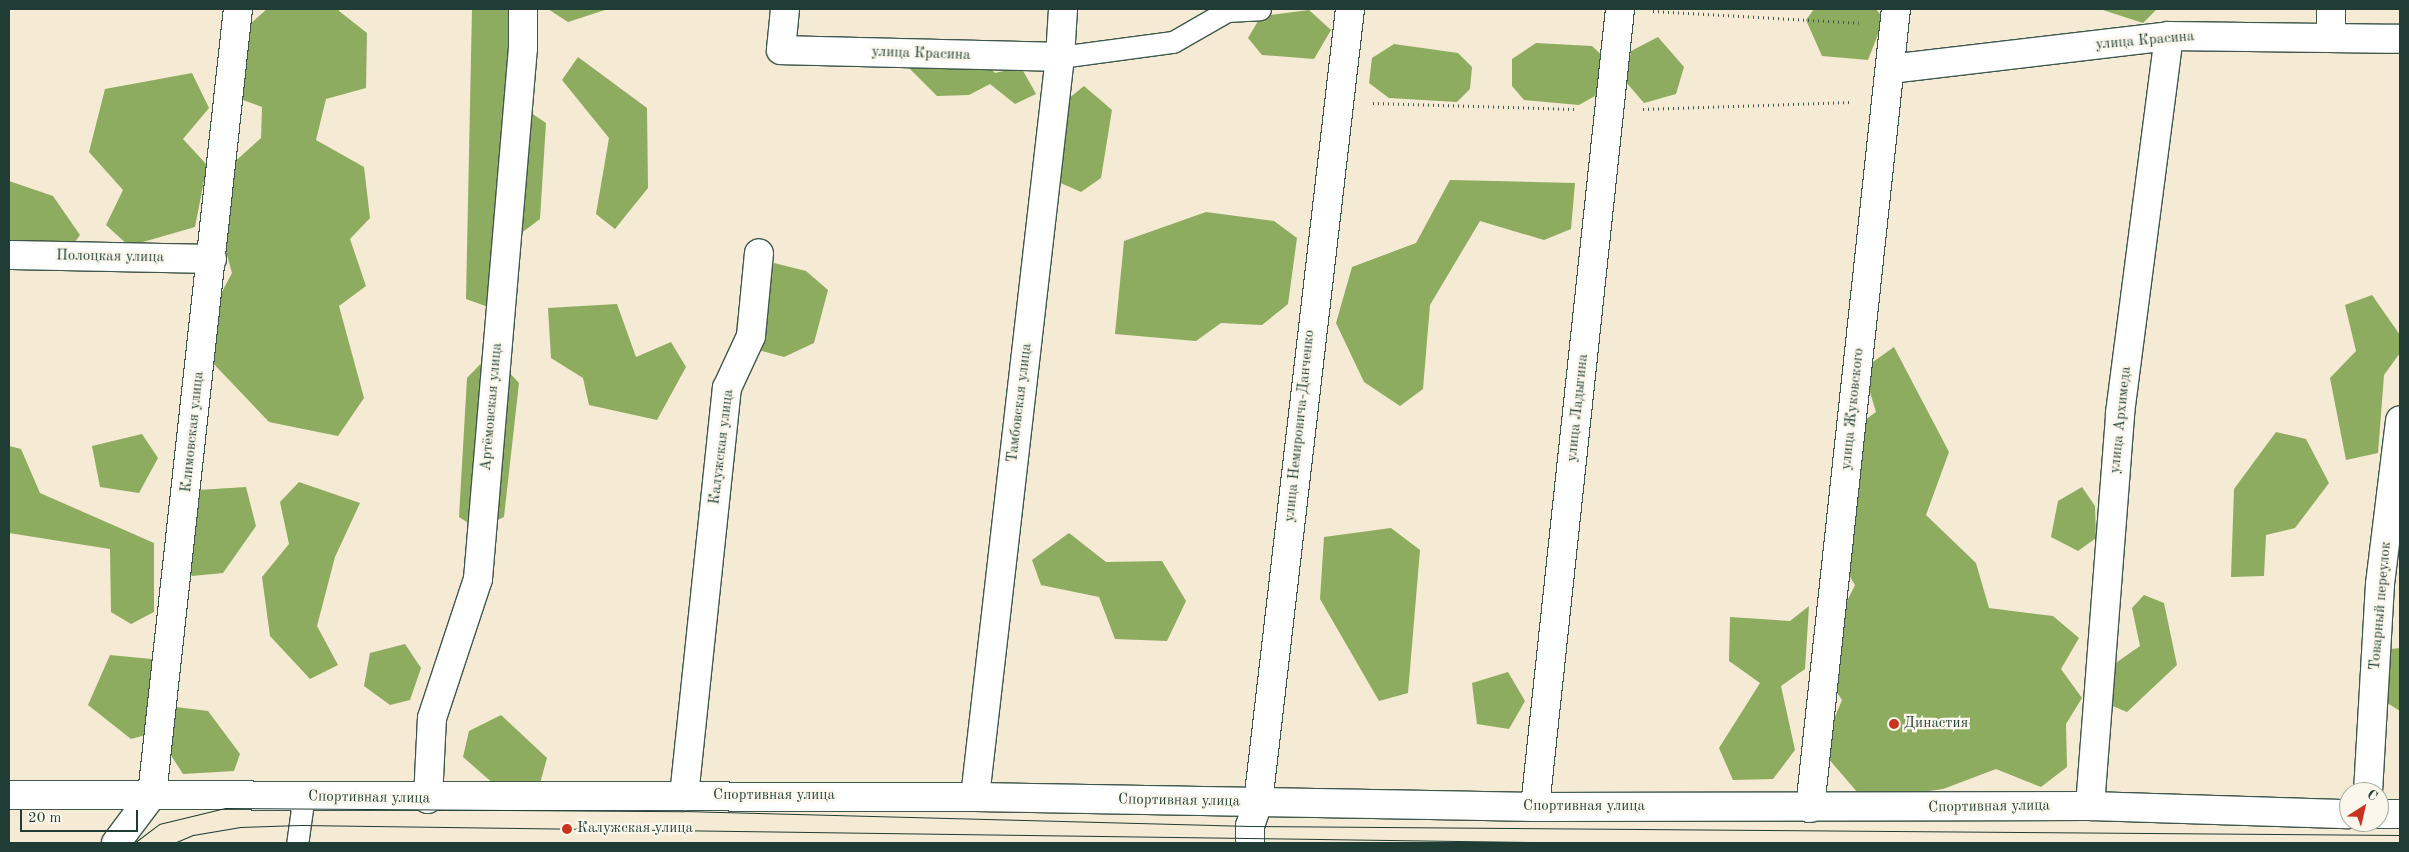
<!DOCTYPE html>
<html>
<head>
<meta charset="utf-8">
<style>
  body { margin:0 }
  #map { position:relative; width:2409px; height:852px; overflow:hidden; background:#f5ead3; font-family:"Old Standard TT",serif }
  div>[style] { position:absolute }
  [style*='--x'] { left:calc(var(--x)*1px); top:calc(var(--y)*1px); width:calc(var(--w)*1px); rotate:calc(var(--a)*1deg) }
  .forest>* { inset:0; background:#8dac5f }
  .path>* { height:3px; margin-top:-1.5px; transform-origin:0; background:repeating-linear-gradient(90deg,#3f574c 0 1px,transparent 0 5px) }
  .roads { filter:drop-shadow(1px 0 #3f574c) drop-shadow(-1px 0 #3f574c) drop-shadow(0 1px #3f574c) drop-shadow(0 -1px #3f574c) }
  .lane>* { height:21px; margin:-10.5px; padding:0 10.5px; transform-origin:10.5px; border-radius:10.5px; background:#fff }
  .street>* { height:28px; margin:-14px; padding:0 14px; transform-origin:14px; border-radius:14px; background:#fff }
  .tram>* { height:1px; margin:-0.5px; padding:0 0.5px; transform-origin:0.5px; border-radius:0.5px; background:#1f3d34 }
  .dots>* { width:14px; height:14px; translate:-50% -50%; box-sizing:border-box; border:2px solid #fbf7ec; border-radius:50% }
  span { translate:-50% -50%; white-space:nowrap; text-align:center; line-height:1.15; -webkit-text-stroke:4.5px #fbf7ec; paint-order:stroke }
  .street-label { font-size:15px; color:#1f3d34 }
  .poi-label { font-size:15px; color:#1f3d34 }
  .left { translate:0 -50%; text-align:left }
  .frame { position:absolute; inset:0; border:10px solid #1f3d34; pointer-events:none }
  .north { position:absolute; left:2339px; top:782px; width:50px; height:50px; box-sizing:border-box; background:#fbf7ec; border:1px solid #a3ada2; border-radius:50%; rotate:35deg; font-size:14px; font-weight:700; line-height:20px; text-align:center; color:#1f3d34 }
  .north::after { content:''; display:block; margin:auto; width:18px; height:22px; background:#c8321e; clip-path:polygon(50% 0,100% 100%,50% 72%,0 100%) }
  .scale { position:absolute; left:20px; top:810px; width:118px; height:22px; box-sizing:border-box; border:2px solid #1f3d34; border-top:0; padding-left:6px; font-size:15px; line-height:18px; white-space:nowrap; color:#1f3d34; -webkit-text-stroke:4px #fbf7ec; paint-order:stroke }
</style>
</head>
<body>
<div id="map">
  <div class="forest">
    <i style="clip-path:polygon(267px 9px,340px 9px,339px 11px,367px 33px,366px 88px,326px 99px,316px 140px,364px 167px,370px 218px,350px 239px,366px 286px,339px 306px,364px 398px,338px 436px,269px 422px,210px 360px,217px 301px,232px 273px,222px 237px,230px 166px,261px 138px,262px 107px,235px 97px,240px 33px)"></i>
    <i style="clip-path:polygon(472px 9px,518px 9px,509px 98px,546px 123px,540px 219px,512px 240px,519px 276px,491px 308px,466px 299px)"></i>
    <i style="clip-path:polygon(548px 9px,605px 9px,605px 10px,568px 22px)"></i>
    <i style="clip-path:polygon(1814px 9px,1876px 9px,1884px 19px,1868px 60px,1822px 56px,1806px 20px)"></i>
    <i style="clip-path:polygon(2100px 9px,2157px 9px,2143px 23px)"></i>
    <i style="clip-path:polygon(1309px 10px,1331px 30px,1314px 59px,1262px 55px,1248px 38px,1261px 16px)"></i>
    <i style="clip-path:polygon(1658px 37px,1684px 67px,1676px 94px,1644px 103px,1626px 82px,1631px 51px)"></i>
    <i style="clip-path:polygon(1536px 43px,1592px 46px,1607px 60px,1602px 92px,1579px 105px,1524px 100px,1512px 86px,1512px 59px)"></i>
    <i style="clip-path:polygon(1394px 44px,1458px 53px,1472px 67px,1470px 89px,1457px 102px,1389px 98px,1369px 83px,1372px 58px)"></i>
    <i style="clip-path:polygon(925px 49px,972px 50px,995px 73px,1021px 67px,1036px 94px,1015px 104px,990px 84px,969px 95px,937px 96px,909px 68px)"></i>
    <i style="clip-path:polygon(578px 57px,647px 108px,648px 188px,615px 229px,596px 214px,609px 138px,562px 80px)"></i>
    <i style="clip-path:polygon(192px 73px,209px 108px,183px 139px,207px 165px,195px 227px,129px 246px,106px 225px,123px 190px,89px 152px,105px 89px)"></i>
    <i style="clip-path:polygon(1084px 86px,1112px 110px,1101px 178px,1081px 192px,1056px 181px,1063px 103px)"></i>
    <i style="clip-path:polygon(1450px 180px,1575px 183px,1571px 229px,1544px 240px,1480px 221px,1430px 305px,1423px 389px,1400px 406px,1364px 382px,1336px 323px,1352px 267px,1416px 243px)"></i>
    <i style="clip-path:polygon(9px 181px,53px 196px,80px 235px,61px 261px,9px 260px)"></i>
    <i style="clip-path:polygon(1206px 212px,1274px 221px,1297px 238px,1288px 304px,1262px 325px,1221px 323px,1196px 341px,1115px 334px,1124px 241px)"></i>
    <i style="clip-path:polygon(774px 263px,806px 271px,828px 290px,814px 343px,784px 357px,751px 348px,736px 325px,749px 277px)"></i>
    <i style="clip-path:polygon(2372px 295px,2400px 335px,2400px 353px,2384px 375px,2378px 453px,2346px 460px,2330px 378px,2356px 351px,2345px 305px)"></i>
    <i style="clip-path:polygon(617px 304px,636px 357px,671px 342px,686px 367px,657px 420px,589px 405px,583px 378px,551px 358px,548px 308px)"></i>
    <i style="clip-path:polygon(1894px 347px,1949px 452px,1926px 515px,1976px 563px,1989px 608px,2053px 616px,2079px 638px,2061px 669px,2082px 698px,2066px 724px,2067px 767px,2041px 787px,1996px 769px,1943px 789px,1864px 800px,1821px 750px,1842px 700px,1827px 678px,1833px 630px,1855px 585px,1842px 564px,1855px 427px,1876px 412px,1863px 369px)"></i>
    <i style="clip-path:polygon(491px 353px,519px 383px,504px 517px,478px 529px,459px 517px,467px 378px)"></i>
    <i style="clip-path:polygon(2276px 432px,2306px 439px,2329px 483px,2295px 528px,2266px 535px,2264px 576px,2231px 577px,2234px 489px)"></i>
    <i style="clip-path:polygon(142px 434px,158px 458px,139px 493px,100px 487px,92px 446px)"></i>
    <i style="clip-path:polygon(9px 446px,21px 449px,40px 493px,154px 543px,154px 612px,131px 624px,111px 612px,110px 549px,9px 533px)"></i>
    <i style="clip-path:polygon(299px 482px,360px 503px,335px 557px,317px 626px,338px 665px,310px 679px,270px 636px,262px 577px,289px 544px,280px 502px)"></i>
    <i style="clip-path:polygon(246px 487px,256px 526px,223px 573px,192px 576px,174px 552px,198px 490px)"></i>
    <i style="clip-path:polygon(2082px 487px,2095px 506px,2096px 538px,2078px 551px,2051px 537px,2058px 501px)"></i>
    <i style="clip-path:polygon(1391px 528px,1420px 550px,1408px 693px,1379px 701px,1320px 599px,1324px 537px)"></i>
    <i style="clip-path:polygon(1069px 533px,1106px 562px,1162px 561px,1186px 601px,1167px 641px,1115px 639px,1099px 597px,1041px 585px,1032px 560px)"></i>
    <i style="clip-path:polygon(2144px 595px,2164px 603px,2177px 665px,2127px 712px,2105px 703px,2107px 669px,2140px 646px,2132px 608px)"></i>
    <i style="clip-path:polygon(1809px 606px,1805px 669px,1781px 686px,1795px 750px,1773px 779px,1733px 780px,1719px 748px,1760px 683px,1729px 661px,1730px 617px,1790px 621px)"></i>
    <i style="clip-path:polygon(405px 644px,421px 668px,410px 700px,390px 705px,364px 686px,370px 653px)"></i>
    <i style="clip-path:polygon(2400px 648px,2400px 711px,2368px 691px,2374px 651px)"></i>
    <i style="clip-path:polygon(110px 655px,172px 661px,176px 707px,208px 711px,240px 754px,234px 771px,183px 774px,156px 732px,131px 739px,88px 705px)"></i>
    <i style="clip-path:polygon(1508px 672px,1525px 701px,1509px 729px,1477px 724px,1472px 683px)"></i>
    <i style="clip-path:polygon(501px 715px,547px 758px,539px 787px,503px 792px,463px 757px,469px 731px)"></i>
  </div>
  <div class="path">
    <i style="--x:1653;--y:11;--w:206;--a:3.3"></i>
    <i style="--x:1373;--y:103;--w:201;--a:1.7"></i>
    <i style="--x:1643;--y:109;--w:208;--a:-1.9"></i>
  </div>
  <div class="roads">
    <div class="lane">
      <i style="--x:1060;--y:57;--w:114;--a:-7.6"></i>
      <i style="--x:1173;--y:42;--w:62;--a:-29.9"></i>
      <i style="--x:1227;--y:11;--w:33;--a:-3"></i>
      <i style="--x:296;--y:797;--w:13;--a:63"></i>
      <i style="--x:302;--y:809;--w:34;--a:98"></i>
    </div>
    <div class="street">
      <i style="--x:785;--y:9;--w:41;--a:95.6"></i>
      <i style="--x:781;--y:50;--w:279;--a:1.4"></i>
      <i style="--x:2331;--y:38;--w:29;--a:-90"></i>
      <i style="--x:1890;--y:69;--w:281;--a:-6.7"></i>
      <i style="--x:2169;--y:36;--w:231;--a:0.7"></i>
      <i style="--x:9;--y:255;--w:203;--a:1.1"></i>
      <i style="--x:2368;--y:792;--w:208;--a:-86.7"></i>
      <i style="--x:2380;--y:584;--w:165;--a:-83"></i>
      <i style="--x:9;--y:795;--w:966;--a:0.12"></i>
      <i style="--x:975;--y:797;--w:560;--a:1.02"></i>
      <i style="--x:1535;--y:807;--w:555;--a:-0.1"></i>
      <i style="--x:2090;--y:806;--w:259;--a:1.8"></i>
      <i style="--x:684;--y:796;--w:410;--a:-84"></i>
      <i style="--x:727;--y:388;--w:57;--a:-65.2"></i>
      <i style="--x:751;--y:336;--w:83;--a:-84.5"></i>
      <i style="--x:975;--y:797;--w:745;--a:-83.45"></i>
      <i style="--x:1060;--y:57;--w:48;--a:-86.4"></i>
      <i style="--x:428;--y:799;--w:81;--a:-87.2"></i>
      <i style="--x:432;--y:718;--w:146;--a:-71.7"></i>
      <i style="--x:478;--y:579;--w:533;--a:-85.16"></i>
      <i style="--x:523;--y:48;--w:39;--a:-90"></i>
      <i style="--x:2090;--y:806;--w:394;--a:-85.6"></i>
      <i style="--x:2120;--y:413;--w:380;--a:-82.6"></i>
      <i style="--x:1535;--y:807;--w:803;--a:-83.92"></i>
      <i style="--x:1810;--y:808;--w:804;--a:-83.86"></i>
      <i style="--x:2379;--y:814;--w:21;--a:0"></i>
      <i style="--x:116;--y:843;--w:60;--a:-53.1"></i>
      <i style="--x:152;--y:795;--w:791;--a:-83.76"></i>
      <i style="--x:1250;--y:843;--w:17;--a:-90"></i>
      <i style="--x:1250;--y:826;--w:24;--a:-71"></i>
      <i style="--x:1258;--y:803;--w:799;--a:-83.39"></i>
    </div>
  </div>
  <div class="tram">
    <i style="--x:134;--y:843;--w:31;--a:-37"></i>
    <i style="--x:159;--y:824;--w:68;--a:-13.6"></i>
    <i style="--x:225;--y:808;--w:459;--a:0.4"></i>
    <i style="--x:684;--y:811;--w:566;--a:1.52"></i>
    <i style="--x:1250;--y:826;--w:1150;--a:0.45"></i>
    <i style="--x:174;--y:843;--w:21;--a:-23"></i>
    <i style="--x:193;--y:835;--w:48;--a:-9.7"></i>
    <i style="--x:240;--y:827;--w:60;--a:-1.9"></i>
    <i style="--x:300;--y:825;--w:1300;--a:0.79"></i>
  </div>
  <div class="dots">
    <i style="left:1894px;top:724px;background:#c8321e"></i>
    <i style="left:567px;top:829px;background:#c8321e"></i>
  </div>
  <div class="street-label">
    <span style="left:2145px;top:41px;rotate:-5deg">улица Красина</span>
    <span style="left:921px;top:54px;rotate:2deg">улица Красина</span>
    <span style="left:110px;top:257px;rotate:1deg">Полоцкая улица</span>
    <span style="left:1020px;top:403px;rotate:-83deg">Тамбовская улица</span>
    <span style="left:492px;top:407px;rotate:-85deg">Артёмовская улица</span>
    <span style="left:1578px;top:408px;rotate:-84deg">улица Ладыгина</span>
    <span style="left:1853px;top:409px;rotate:-84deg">улица Жуковского</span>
    <span style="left:2121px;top:420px;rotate:-84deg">улица Архимеда</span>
    <span style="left:1300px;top:426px;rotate:-84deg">улица Немировича-Данченко</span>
    <span style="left:193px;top:432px;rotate:-84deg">Климовская улица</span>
    <span style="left:722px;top:447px;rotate:-83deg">Калужская улица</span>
    <span style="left:2381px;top:606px;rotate:-85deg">Товарный переулок</span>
    <span style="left:774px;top:796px">Спортивная улица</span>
    <span style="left:369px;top:798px;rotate:1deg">Спортивная улица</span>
    <span style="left:1179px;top:801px;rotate:1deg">Спортивная улица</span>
    <span style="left:1584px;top:807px">Спортивная улица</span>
    <span style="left:1989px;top:807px;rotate:-1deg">Спортивная улица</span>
  </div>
  <div class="poi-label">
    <span class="left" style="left:1904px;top:724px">Династия</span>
    <span class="left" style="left:577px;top:829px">Калужская улица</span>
  </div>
  <div class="frame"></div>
  <div class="north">С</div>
  <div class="scale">20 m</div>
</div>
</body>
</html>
